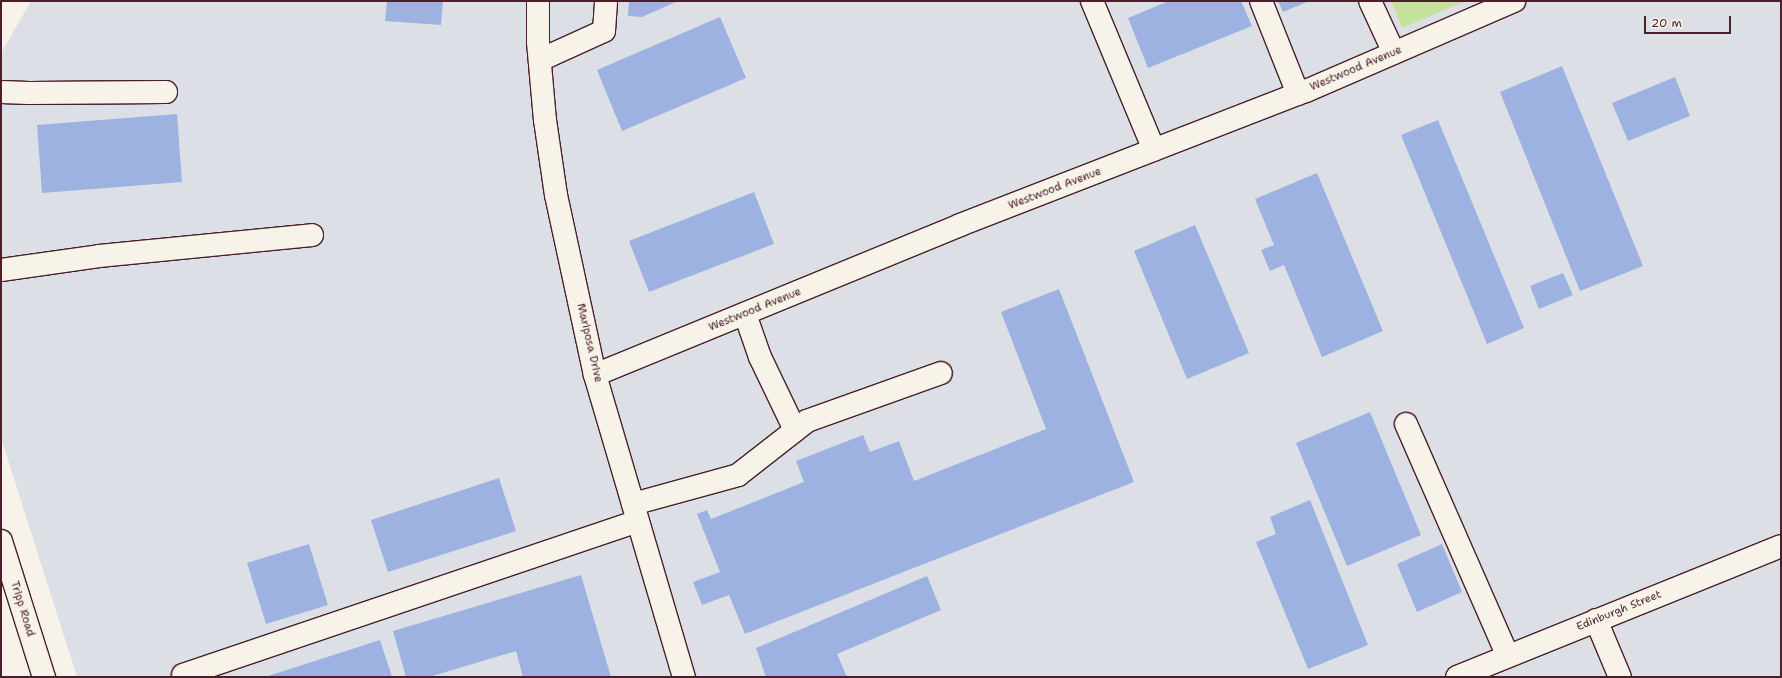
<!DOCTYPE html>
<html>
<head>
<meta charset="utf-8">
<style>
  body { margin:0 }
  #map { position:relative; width:1782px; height:678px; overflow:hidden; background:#f7f3e8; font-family:"Shantell Sans",sans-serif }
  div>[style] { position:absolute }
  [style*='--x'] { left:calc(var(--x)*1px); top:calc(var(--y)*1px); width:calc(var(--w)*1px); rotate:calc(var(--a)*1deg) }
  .built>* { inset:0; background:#dce0e6 }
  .green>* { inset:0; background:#c4e29a }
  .building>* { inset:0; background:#9db2e0 }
  .roads { filter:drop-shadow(1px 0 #4a1f2b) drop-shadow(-1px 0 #4a1f2b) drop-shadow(0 1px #4a1f2b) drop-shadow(0 -1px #4a1f2b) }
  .minor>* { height:22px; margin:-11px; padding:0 11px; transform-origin:11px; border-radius:11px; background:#f7f3e8 }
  span { translate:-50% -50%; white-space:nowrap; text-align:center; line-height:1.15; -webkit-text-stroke:3px #f7f3e8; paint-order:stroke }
  .street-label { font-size:11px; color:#4a1f2b }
  .frame { position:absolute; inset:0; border:2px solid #4a1f2b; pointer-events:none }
  .scale { position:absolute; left:1644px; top:16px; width:87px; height:18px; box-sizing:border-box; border:2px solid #4a1f2b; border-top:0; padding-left:5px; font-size:12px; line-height:14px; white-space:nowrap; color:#4a1f2b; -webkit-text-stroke:3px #f7f3e8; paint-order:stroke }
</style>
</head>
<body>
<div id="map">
  <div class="built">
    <i style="clip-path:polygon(31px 1px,1391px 1px,1402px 27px,1466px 1px,1781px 1px,1781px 677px,77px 677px,1px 438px,1px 53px)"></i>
  </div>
  <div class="green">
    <i style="clip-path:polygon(1391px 1px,1466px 1px,1402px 28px)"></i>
  </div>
  <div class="building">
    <i style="clip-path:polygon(387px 1px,443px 1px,441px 25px,385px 21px)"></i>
    <i style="clip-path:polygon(629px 1px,678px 1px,642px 17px,628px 16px)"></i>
    <i style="clip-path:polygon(1169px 1px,1241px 1px,1252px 26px,1148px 68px,1128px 18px)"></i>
    <i style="clip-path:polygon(1278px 1px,1309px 1px,1283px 12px)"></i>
    <i style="clip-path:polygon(720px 17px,746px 78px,622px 131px,597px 70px)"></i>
    <i style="clip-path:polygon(1562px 66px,1643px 266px,1580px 291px,1500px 92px)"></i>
    <i style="clip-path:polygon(1675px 77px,1690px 116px,1628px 141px,1612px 103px)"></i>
    <i style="clip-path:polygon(177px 114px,182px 182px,42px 193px,37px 125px)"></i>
    <i style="clip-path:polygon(1438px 120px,1524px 328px,1487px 344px,1401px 135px)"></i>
    <i style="clip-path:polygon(1317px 173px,1383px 331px,1322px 357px,1284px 265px,1270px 271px,1261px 250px,1274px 245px,1255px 199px)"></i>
    <i style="clip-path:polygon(754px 192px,774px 244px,649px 292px,629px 241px)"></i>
    <i style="clip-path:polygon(1195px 225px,1249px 353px,1187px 379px,1134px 251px)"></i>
    <i style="clip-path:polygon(1563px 273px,1573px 295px,1539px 309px,1530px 286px)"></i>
    <i style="clip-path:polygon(1059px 289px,1134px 482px,745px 634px,729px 595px,702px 605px,693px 582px,720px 572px,697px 514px,707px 510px,711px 519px,804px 482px,796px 461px,863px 435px,870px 452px,899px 441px,914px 481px,1046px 429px,1001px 312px)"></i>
    <i style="clip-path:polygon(1370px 412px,1421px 535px,1347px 566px,1296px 443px)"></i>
    <i style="clip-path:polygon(499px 478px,516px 531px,388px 572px,371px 520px)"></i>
    <i style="clip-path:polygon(1310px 500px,1368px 645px,1308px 669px,1256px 542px,1276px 534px,1270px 517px)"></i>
    <i style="clip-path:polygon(309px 544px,328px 605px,266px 624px,247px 563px)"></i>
    <i style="clip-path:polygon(1442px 544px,1462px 592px,1417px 612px,1397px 564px)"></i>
    <i style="clip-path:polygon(581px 575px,611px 677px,523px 677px,516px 651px,429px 677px,406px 677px,393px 631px)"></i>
    <i style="clip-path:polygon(927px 576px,941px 610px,837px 654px,847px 677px,766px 677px,756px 648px)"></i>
    <i style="clip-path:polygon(380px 640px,392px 677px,265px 677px)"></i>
  </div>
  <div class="roads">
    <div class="minor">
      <i style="--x:538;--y:1;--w:41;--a:90"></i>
      <i style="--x:538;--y:42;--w:78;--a:84.9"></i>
      <i style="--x:545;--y:120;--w:76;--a:81.7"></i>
      <i style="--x:556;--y:195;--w:184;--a:77.8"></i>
      <i style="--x:595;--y:375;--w:315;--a:73.6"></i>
      <i style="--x:1092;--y:1;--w:161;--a:67.4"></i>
      <i style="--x:1261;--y:1;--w:100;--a:68.3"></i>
      <i style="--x:1370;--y:1;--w:57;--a:65.2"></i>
      <i style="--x:540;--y:60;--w:70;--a:-24.4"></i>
      <i style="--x:604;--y:31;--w:30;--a:-86"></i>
      <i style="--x:1;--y:92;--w:28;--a:2"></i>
      <i style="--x:29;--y:93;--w:137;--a:-0.4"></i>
      <i style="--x:1;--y:270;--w:99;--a:-8.1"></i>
      <i style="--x:99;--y:256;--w:214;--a:-5.6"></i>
      <i style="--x:745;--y:314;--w:46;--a:70.8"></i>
      <i style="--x:760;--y:357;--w:81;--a:64.4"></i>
      <i style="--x:595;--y:375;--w:395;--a:-22.3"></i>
      <i style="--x:960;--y:225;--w:371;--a:-21.2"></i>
      <i style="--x:1306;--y:91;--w:227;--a:-23.4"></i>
      <i style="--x:1406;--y:424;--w:253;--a:66.3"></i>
      <i style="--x:633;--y:504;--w:109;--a:-15.4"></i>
      <i style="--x:738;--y:475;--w:88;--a:-38"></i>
      <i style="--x:807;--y:421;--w:142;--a:-19.7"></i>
      <i style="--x:1;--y:541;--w:143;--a:72.5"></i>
      <i style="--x:1596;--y:620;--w:62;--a:67.2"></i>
      <i style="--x:183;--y:675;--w:480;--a:-18.7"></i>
      <i style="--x:1457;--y:677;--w:349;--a:-22"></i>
    </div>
  </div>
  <div class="street-label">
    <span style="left:1356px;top:69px;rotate:-23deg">Westwood Avenue</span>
    <span style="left:1055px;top:189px;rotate:-21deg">Westwood Avenue</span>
    <span style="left:755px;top:310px;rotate:-22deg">Westwood Avenue</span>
    <span style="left:589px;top:343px;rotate:77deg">Mariposa Drive</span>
    <span style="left:22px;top:609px;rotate:73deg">Tripp Road</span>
    <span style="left:1619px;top:611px;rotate:-22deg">Edinburgh Street</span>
  </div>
  <div class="frame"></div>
  <div class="scale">20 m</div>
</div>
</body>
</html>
